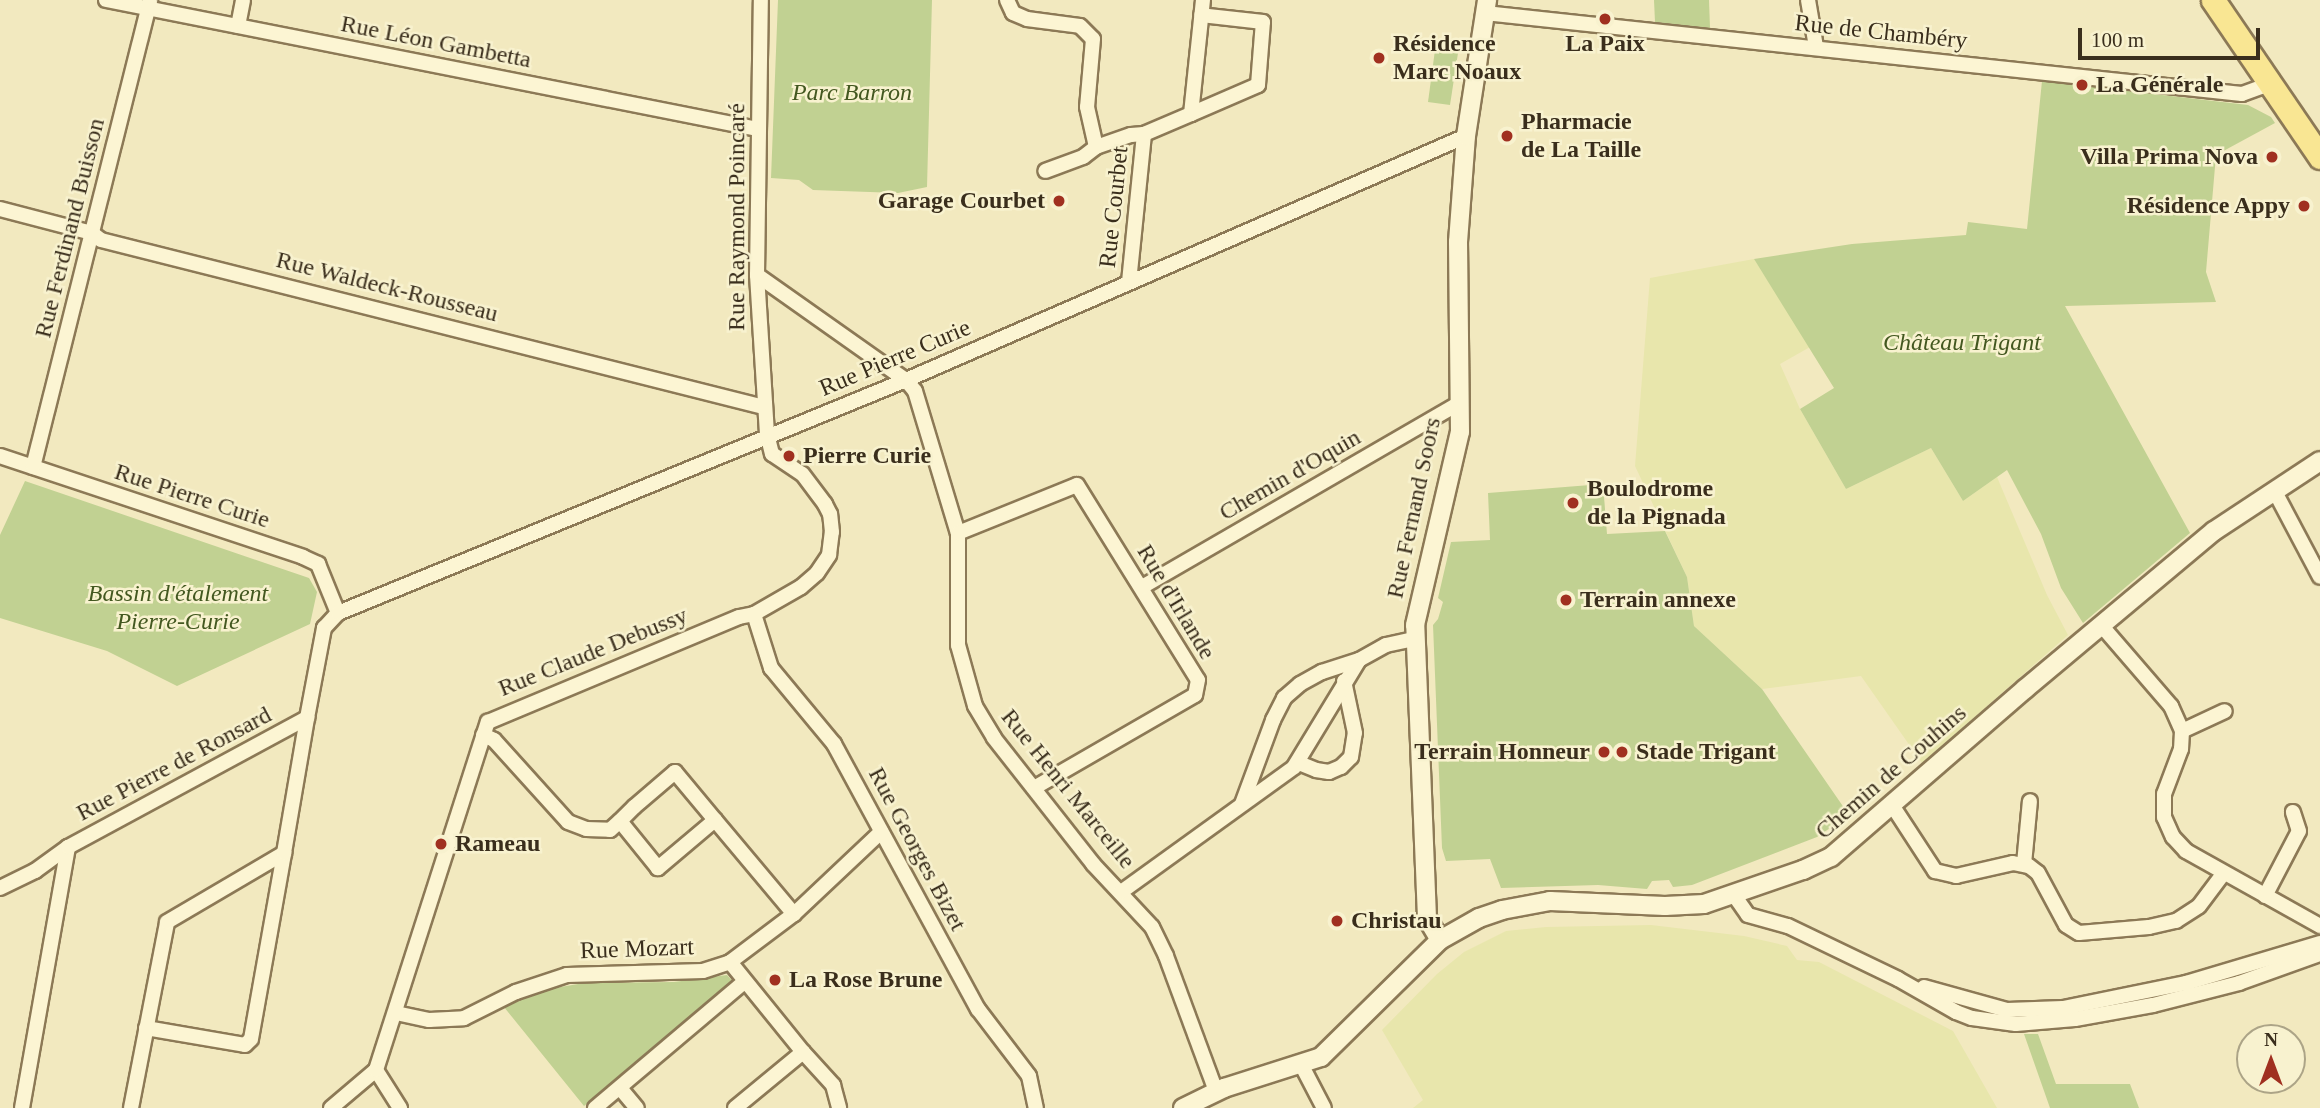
<!DOCTYPE html>
<html>
<head>
<meta charset="utf-8">
<style>
  body { margin:0 }
  #map { position:relative; width:2320px; height:1108px; overflow:hidden; background:#f2e9bf; font-family:"Times New Roman",serif }
  div>[style] { position:absolute }
  [style*='--x'] { left:calc(var(--x)*1px); top:calc(var(--y)*1px); width:calc(var(--w)*1px); rotate:calc(var(--a)*1deg) }
  .farmland>* { inset:0; background:#e8e6ac }
  .green>* { inset:0; background:#c1d192 }
  .roads { filter:drop-shadow(2px 0 #8c7956) drop-shadow(-2px 0 #8c7956) drop-shadow(0 2px #8c7956) drop-shadow(0 -2px #8c7956) }
  .minor>* { height:14px; margin:-7px; padding:0 7px; transform-origin:7px; border-radius:7px; background:#fcf5d3 }
  .tertiary>* { height:18px; margin:-9px; padding:0 9px; transform-origin:9px; border-radius:9px; background:#fcf5d3 }
  .primary>* { height:23px; margin:-11.5px; padding:0 11.5px; transform-origin:11.5px; border-radius:11.5px; background:#f9e693 }
  .dots>* { width:19px; height:19px; translate:-50% -50%; box-sizing:border-box; border:4px solid #f8f2cf; border-radius:50% }
  span { translate:-50% -50%; white-space:nowrap; text-align:center; line-height:1.15; -webkit-text-stroke:5px #f8f2cf; paint-order:stroke }
  .street-label { font-size:24px; color:#3a2e1c }
  .poi-label { font-size:24px; color:#3a2e1c; font-weight:700 }
  .left { translate:0 -50%; text-align:left }
  .right { translate:-100% -50%; text-align:right }
  .park-label { font-size:24px; color:#435820; font-style:italic }
  .north { position:absolute; left:2236px; top:1024px; width:70px; height:70px; box-sizing:border-box; background:#f8f2cf; border:2px solid #aca487; border-radius:50%; rotate:0deg; font-size:19px; font-weight:700; line-height:28px; text-align:center; color:#3a2e1c }
  .north::after { content:''; display:block; margin:auto; width:24px; height:32px; background:#a03020; clip-path:polygon(50% 0,100% 100%,50% 72%,0 100%) }
  .scale { position:absolute; left:2078px; top:28px; width:182px; height:32px; box-sizing:border-box; border:4px solid #3a2e1c; border-top:0; padding-left:9px; font-size:21px; line-height:24px; white-space:nowrap; color:#3a2e1c; -webkit-text-stroke:5px #f8f2cf; paint-order:stroke }
</style>
</head>
<body>
<div id="map">
  <div class="farmland">
    <i style="clip-path:polygon(1754px 259px,1810px 347px,1780px 364px,1800px 409px,1846px 489px,1931px 448px,1963px 501px,1997px 477px,2047px 595px,2068px 635px,1922px 763px,1861px 676px,1762px 689px,1694px 626px,1687px 577px,1635px 466px,1650px 278px)"></i>
    <i style="clip-path:polygon(1651px 925px,1744px 936px,1787px 946px,1797px 960px,1819px 962px,1953px 1031px,1997px 1108px,1413px 1108px,1423px 1100px,1382px 1030px,1437px 974px,1464px 952px,1506px 931px,1546px 927px)"></i>
  </div>
  <div class="green">
    <i style="clip-path:polygon(778px 0,932px 0,927px 187px,898px 193px,813px 190px,799px 180px,771px 178px)"></i>
    <i style="clip-path:polygon(1654px 0,1709px 0,1710px 28px,1655px 22px)"></i>
    <i style="clip-path:polygon(1435px 50px,1458px 53px,1450px 105px,1428px 102px)"></i>
    <i style="clip-path:polygon(2042px 81px,2248px 105px,2271px 117px,2275px 123px,2216px 155px,2206px 272px,2216px 302px,2065px 306px,2190px 533px,2083px 623px,2061px 588px,2041px 534px,2007px 470px,1963px 501px,1931px 448px,1846px 489px,1800px 409px,1834px 388px,1754px 259px,1852px 244px,1966px 235px,1968px 222px,2027px 229px)"></i>
    <i style="clip-path:polygon(25px 481px,309px 578px,317px 592px,310px 624px,177px 686px,107px 651px,0 618px,0 535px)"></i>
    <i style="clip-path:polygon(1603px 484px,1607px 534px,1665px 531px,1687px 577px,1694px 626px,1762px 689px,1849px 815px,1817px 837px,1692px 885px,1673px 887px,1669px 880px,1652px 881px,1647px 889px,1598px 885px,1501px 888px,1490px 859px,1446px 861px,1442px 848px,1433px 625px,1438px 619px,1443px 602px,1438px 598px,1451px 542px,1490px 540px,1488px 493px)"></i>
    <i style="clip-path:polygon(727px 975px,736px 985px,584px 1106px,504px 1007px,537px 991px,584px 983px,674px 982px)"></i>
    <i style="clip-path:polygon(2024px 1034px,2038px 1034px,2056px 1084px,2130px 1084px,2139px 1108px,2050px 1108px)"></i>
  </div>
  <div class="roads">
    <div class="minor">
      <i style="--x:106;--y:0;--w:665;--a:11.19"></i>
      <i style="--x:1007;--y:0;--w:14;--a:65"></i>
      <i style="--x:1013;--y:13;--w:15;--a:23"></i>
      <i style="--x:1027;--y:19;--w:53;--a:7.5"></i>
      <i style="--x:1080;--y:26;--w:18;--a:45"></i>
      <i style="--x:1093;--y:39;--w:68;--a:95"></i>
      <i style="--x:1087;--y:107;--w:41;--a:77.3"></i>
      <i style="--x:1096;--y:147;--w:16;--a:142"></i>
      <i style="--x:1083;--y:157;--w:40;--a:159.8"></i>
      <i style="--x:1808;--y:0;--w:48;--a:80.3"></i>
      <i style="--x:1485;--y:13;--w:761;--a:6.11"></i>
      <i style="--x:2242;--y:94;--w:30;--a:-20"></i>
      <i style="--x:238;--y:26;--w:26;--a:-79"></i>
      <i style="--x:1191;--y:114;--w:73;--a:-23.4"></i>
      <i style="--x:1258;--y:85;--w:63;--a:-85.5"></i>
      <i style="--x:1263;--y:22;--w:62;--a:-173.6"></i>
      <i style="--x:1096;--y:147;--w:37;--a:-19"></i>
      <i style="--x:1131;--y:135;--w:13;--a:-4"></i>
      <i style="--x:0;--y:209;--w:95;--a:14.6"></i>
      <i style="--x:92;--y:233;--w:11;--a:38"></i>
      <i style="--x:101;--y:240;--w:684;--a:14.14"></i>
      <i style="--x:757;--y:275;--w:182;--a:35.2"></i>
      <i style="--x:906;--y:380;--w:14;--a:51"></i>
      <i style="--x:915;--y:391;--w:148;--a:73.2"></i>
      <i style="--x:958;--y:533;--w:112;--a:90"></i>
      <i style="--x:958;--y:645;--w:63;--a:74.4"></i>
      <i style="--x:975;--y:706;--w:37;--a:59"></i>
      <i style="--x:994;--y:738;--w:160;--a:51.8"></i>
      <i style="--x:1093;--y:864;--w:86;--a:46.9"></i>
      <i style="--x:1152;--y:927;--w:32;--a:64"></i>
      <i style="--x:1166;--y:956;--w:144;--a:69.7"></i>
      <i style="--x:1129;--y:282;--w:149;--a:-84.2"></i>
      <i style="--x:1144;--y:134;--w:51;--a:-23.1"></i>
      <i style="--x:1191;--y:114;--w:115;--a:-84"></i>
      <i style="--x:0;--y:456;--w:319;--a:18.4"></i>
      <i style="--x:303;--y:557;--w:17;--a:25"></i>
      <i style="--x:318;--y:564;--w:53;--a:67.8"></i>
      <i style="--x:33;--y:467;--w:481;--a:-75.9"></i>
      <i style="--x:2274;--y:490;--w:98;--a:62.1"></i>
      <i style="--x:958;--y:533;--w:128;--a:-22"></i>
      <i style="--x:1077;--y:485;--w:229;--a:58.2"></i>
      <i style="--x:1198;--y:680;--w:15;--a:101"></i>
      <i style="--x:1195;--y:695;--w:186;--a:150"></i>
      <i style="--x:1142;--y:587;--w:367;--a:-30.1"></i>
      <i style="--x:754;--y:614;--w:57;--a:72.5"></i>
      <i style="--x:771;--y:668;--w:99;--a:50.3"></i>
      <i style="--x:834;--y:744;--w:302;--a:61.5"></i>
      <i style="--x:978;--y:1009;--w:84;--a:52.7"></i>
      <i style="--x:1029;--y:1076;--w:33;--a:78"></i>
      <i style="--x:2101;--y:625;--w:107;--a:49.2"></i>
      <i style="--x:2171;--y:706;--w:27;--a:66"></i>
      <i style="--x:2182;--y:731;--w:18;--a:93"></i>
      <i style="--x:2181;--y:749;--w:48;--a:110.7"></i>
      <i style="--x:2164;--y:794;--w:23;--a:90"></i>
      <i style="--x:2164;--y:817;--w:22;--a:66"></i>
      <i style="--x:2173;--y:837;--w:19;--a:47"></i>
      <i style="--x:2186;--y:851;--w:154;--a:29.2"></i>
      <i style="--x:2182;--y:731;--w:47;--a:-24.9"></i>
      <i style="--x:483;--y:735;--w:12;--a:24"></i>
      <i style="--x:494;--y:740;--w:110;--a:47.9"></i>
      <i style="--x:568;--y:822;--w:19;--a:21"></i>
      <i style="--x:586;--y:829;--w:24;--a:2"></i>
      <i style="--x:610;--y:830;--w:13;--a:-42"></i>
      <i style="--x:620;--y:821;--w:20;--a:-45"></i>
      <i style="--x:634;--y:807;--w:54;--a:-40.5"></i>
      <i style="--x:675;--y:772;--w:62;--a:50.2"></i>
      <i style="--x:715;--y:820;--w:75;--a:139.9"></i>
      <i style="--x:658;--y:868;--w:60;--a:-129"></i>
      <i style="--x:1299;--y:763;--w:18;--a:22"></i>
      <i style="--x:1316;--y:770;--w:13;--a:9"></i>
      <i style="--x:1329;--y:772;--w:13;--a:-23"></i>
      <i style="--x:1341;--y:767;--w:14;--a:-45"></i>
      <i style="--x:1351;--y:757;--w:24;--a:-81"></i>
      <i style="--x:1355;--y:733;--w:53;--a:-101.9"></i>
      <i style="--x:1242;--y:804;--w:90;--a:-69.7"></i>
      <i style="--x:1273;--y:720;--w:25;--a:-63"></i>
      <i style="--x:1284;--y:698;--w:21;--a:-41"></i>
      <i style="--x:1300;--y:684;--w:25;--a:-29"></i>
      <i style="--x:1322;--y:672;--w:39;--a:-18"></i>
      <i style="--x:1892;--y:805;--w:79;--a:56.9"></i>
      <i style="--x:1935;--y:871;--w:22;--a:13"></i>
      <i style="--x:1956;--y:876;--w:58;--a:-12.8"></i>
      <i style="--x:2013;--y:863;--w:16;--a:11"></i>
      <i style="--x:2029;--y:866;--w:11;--a:38"></i>
      <i style="--x:2038;--y:873;--w:59;--a:61.7"></i>
      <i style="--x:2066;--y:925;--w:15;--a:32"></i>
      <i style="--x:2079;--y:933;--w:70;--a:-4.9"></i>
      <i style="--x:2149;--y:927;--w:28;--a:-13"></i>
      <i style="--x:2176;--y:921;--w:27;--a:-33"></i>
      <i style="--x:2199;--y:906;--w:40;--a:-53"></i>
      <i style="--x:715;--y:820;--w:123;--a:50"></i>
      <i style="--x:2024;--y:864;--w:63;--a:-84.6"></i>
      <i style="--x:0;--y:888;--w:39;--a:-26"></i>
      <i style="--x:35;--y:871;--w:41;--a:-36"></i>
      <i style="--x:1121;--y:892;--w:213;--a:-35.8"></i>
      <i style="--x:1294;--y:767;--w:125;--a:-58.7"></i>
      <i style="--x:1359;--y:660;--w:31;--a:-29"></i>
      <i style="--x:1386;--y:645;--w:29;--a:-12"></i>
      <i style="--x:1734;--y:895;--w:24;--a:55"></i>
      <i style="--x:1748;--y:915;--w:41;--a:15.4"></i>
      <i style="--x:1788;--y:926;--w:122;--a:25.7"></i>
      <i style="--x:1898;--y:979;--w:67;--a:29.6"></i>
      <i style="--x:1956;--y:1012;--w:17;--a:21"></i>
      <i style="--x:1972;--y:1018;--w:44;--a:7.8"></i>
      <i style="--x:2016;--y:1024;--w:59;--a:-4.8"></i>
      <i style="--x:2075;--y:1019;--w:79;--a:-10.2"></i>
      <i style="--x:2153;--y:1005;--w:89;--a:-14.3"></i>
      <i style="--x:2239;--y:983;--w:86;--a:-19.7"></i>
      <i style="--x:2265;--y:896;--w:73;--a:-62.4"></i>
      <i style="--x:2299;--y:831;--w:20;--a:-108"></i>
      <i style="--x:730;--y:962;--w:116;--a:51"></i>
      <i style="--x:803;--y:1052;--w:88;--a:140.5"></i>
      <i style="--x:1924;--y:987;--w:86;--a:15.5"></i>
      <i style="--x:2007;--y:1010;--w:56;--a:-2"></i>
      <i style="--x:2063;--y:1008;--w:126;--a:-11.5"></i>
      <i style="--x:2186;--y:983;--w:140;--a:-16.6"></i>
      <i style="--x:396;--y:1013;--w:34;--a:12"></i>
      <i style="--x:429;--y:1020;--w:35;--a:-3"></i>
      <i style="--x:464;--y:1018;--w:58;--a:-26.6"></i>
      <i style="--x:516;--y:992;--w:54;--a:-18.4"></i>
      <i style="--x:567;--y:975;--w:136;--a:-1.7"></i>
      <i style="--x:703;--y:971;--w:28;--a:-18"></i>
      <i style="--x:730;--y:962;--w:80;--a:-36.9"></i>
      <i style="--x:794;--y:914;--w:120;--a:-43.3"></i>
      <i style="--x:146;--y:1028;--w:100;--a:9.7"></i>
      <i style="--x:245;--y:1045;--w:8;--a:-45"></i>
      <i style="--x:251;--y:1039;--w:189;--a:-79.9"></i>
      <i style="--x:803;--y:1052;--w:45;--a:47.7"></i>
      <i style="--x:833;--y:1085;--w:24;--a:75"></i>
      <i style="--x:1302;--y:1066;--w:47;--a:62.4"></i>
      <i style="--x:620;--y:1088;--w:26;--a:50"></i>
      <i style="--x:22;--y:1108;--w:265;--a:-80"></i>
      <i style="--x:68;--y:847;--w:272;--a:-28.4"></i>
      <i style="--x:307;--y:718;--w:92;--a:-79.3"></i>
      <i style="--x:324;--y:628;--w:21;--a:-47"></i>
      <i style="--x:338;--y:613;--w:614;--a:-22.3"></i>
      <i style="--x:906;--y:380;--w:611;--a:-23.54"></i>
      <i style="--x:131;--y:1108;--w:189;--a:-79"></i>
      <i style="--x:167;--y:922;--w:136;--a:-30.5"></i>
      <i style="--x:284;--y:853;--w:137;--a:-80.3"></i>
      <i style="--x:331;--y:1108;--w:59;--a:-40.2"></i>
      <i style="--x:400;--y:1108;--w:45;--a:-122.3"></i>
      <i style="--x:376;--y:1070;--w:366;--a:-72.2"></i>
      <i style="--x:488;--y:722;--w:272;--a:-22.7"></i>
      <i style="--x:739;--y:617;--w:15;--a:-11"></i>
      <i style="--x:754;--y:614;--w:54;--a:-29.9"></i>
      <i style="--x:801;--y:587;--w:21;--a:-41"></i>
      <i style="--x:817;--y:573;--w:22;--a:-56"></i>
      <i style="--x:829;--y:555;--w:23;--a:-83"></i>
      <i style="--x:832;--y:532;--w:18;--a:-96"></i>
      <i style="--x:830;--y:514;--w:11;--a:-117"></i>
      <i style="--x:825;--y:504;--w:38;--a:-127"></i>
      <i style="--x:802;--y:474;--w:36;--a:-146"></i>
      <i style="--x:772;--y:454;--w:21;--a:-104"></i>
      <i style="--x:767;--y:434;--w:159;--a:-93.6"></i>
      <i style="--x:757;--y:275;--w:275;--a:-89.2"></i>
      <i style="--x:595;--y:1108;--w:195;--a:-40.2"></i>
    </div>
    <div class="tertiary">
      <i style="--x:1440;--y:940;--w:26;--a:-121"></i>
      <i style="--x:1427;--y:918;--w:293;--a:-92.3"></i>
      <i style="--x:1415;--y:625;--w:198;--a:-76.9"></i>
      <i style="--x:1460;--y:432;--w:190;--a:-90.6"></i>
      <i style="--x:1458;--y:242;--w:106;--a:-85.7"></i>
      <i style="--x:1466;--y:136;--w:138;--a:-81.2"></i>
      <i style="--x:1183;--y:1108;--w:46;--a:-26"></i>
      <i style="--x:1224;--y:1088;--w:102;--a:-17.7"></i>
      <i style="--x:1321;--y:1057;--w:167;--a:-44.5"></i>
      <i style="--x:1440;--y:940;--w:45;--a:-29.4"></i>
      <i style="--x:1479;--y:918;--w:24;--a:-19"></i>
      <i style="--x:1502;--y:910;--w:49;--a:-10.6"></i>
      <i style="--x:1550;--y:901;--w:115;--a:2.5"></i>
      <i style="--x:1665;--y:906;--w:39;--a:-3"></i>
      <i style="--x:1704;--y:904;--w:105;--a:-19"></i>
      <i style="--x:1803;--y:870;--w:31;--a:-25"></i>
      <i style="--x:1831;--y:857;--w:257;--a:-40.9"></i>
      <i style="--x:2025;--y:689;--w:246;--a:-39.9"></i>
      <i style="--x:2214;--y:531;--w:127;--a:-33.4"></i>
    </div>
    <div class="primary">
      <i style="--x:2213;--y:0;--w:190;--a:55.7"></i>
    </div>
  </div>
  <div class="dots">
    <i style="left:1605px;top:19px;background:#a03020"></i>
    <i style="left:1379px;top:58px;background:#a03020"></i>
    <i style="left:2082px;top:85px;background:#a03020"></i>
    <i style="left:1507px;top:136px;background:#a03020"></i>
    <i style="left:2272px;top:157px;background:#a03020"></i>
    <i style="left:1059px;top:201px;background:#a03020"></i>
    <i style="left:2304px;top:206px;background:#a03020"></i>
    <i style="left:789px;top:456px;background:#a03020"></i>
    <i style="left:1573px;top:503px;background:#a03020"></i>
    <i style="left:1566px;top:600px;background:#a03020"></i>
    <i style="left:1604px;top:752px;background:#a03020"></i>
    <i style="left:1622px;top:752px;background:#a03020"></i>
    <i style="left:441px;top:844px;background:#a03020"></i>
    <i style="left:1337px;top:921px;background:#a03020"></i>
    <i style="left:775px;top:980px;background:#a03020"></i>
  </div>
  <div class="street-label">
    <span style="left:1881px;top:32px;rotate:6deg">Rue de Chambéry</span>
    <span style="left:436px;top:42px;rotate:11deg">Rue Léon Gambetta</span>
    <span style="left:1114px;top:207px;rotate:-84deg">Rue Courbet</span>
    <span style="left:737px;top:217px;rotate:-90deg">Rue Raymond Poincaré</span>
    <span style="left:70px;top:228px;rotate:-76deg">Rue Ferdinand Buisson</span>
    <span style="left:387px;top:287px;rotate:14deg">Rue Waldeck-Rousseau</span>
    <span style="left:895px;top:358px;rotate:-23deg">Rue Pierre Curie</span>
    <span style="left:1290px;top:475px;rotate:-30deg">Chemin d'Oquin</span>
    <span style="left:192px;top:496px;rotate:18deg">Rue Pierre Curie</span>
    <span style="left:1414px;top:508px;rotate:-78deg">Rue Fernand Soors</span>
    <span style="left:1176px;top:602px;rotate:59deg">Rue d'Irlande</span>
    <span style="left:593px;top:652px;rotate:-22deg">Rue Claude Debussy</span>
    <span style="left:174px;top:764px;rotate:-28deg">Rue Pierre de Ronsard</span>
    <span style="left:1891px;top:772px;rotate:-41deg">Chemin de Couhins</span>
    <span style="left:1068px;top:789px;rotate:51deg">Rue Henri Marceille</span>
    <span style="left:917px;top:849px;rotate:62deg">Rue Georges Bizet</span>
    <span style="left:637px;top:949px;rotate:-2deg">Rue Mozart</span>
  </div>
  <div class="poi-label">
    <span class="left" style="left:1393px;top:58px">Résidence<br>Marc Noaux</span>
    <span style="left:1605px;top:44px">La Paix</span>
    <span class="left" style="left:2096px;top:85px">La Générale</span>
    <span class="left" style="left:1521px;top:136px">Pharmacie<br>de La Taille</span>
    <span class="right" style="left:2258px;top:157px">Villa Prima Nova</span>
    <span class="right" style="left:1045px;top:201px">Garage Courbet</span>
    <span class="right" style="left:2290px;top:206px">Résidence Appy</span>
    <span class="left" style="left:803px;top:456px">Pierre Curie</span>
    <span class="left" style="left:1587px;top:503px">Boulodrome<br>de la Pignada</span>
    <span class="left" style="left:1580px;top:600px">Terrain annexe</span>
    <span class="right" style="left:1590px;top:752px">Terrain Honneur</span>
    <span class="left" style="left:1636px;top:752px">Stade Trigant</span>
    <span class="left" style="left:455px;top:844px">Rameau</span>
    <span class="left" style="left:1351px;top:921px">Christau</span>
    <span class="left" style="left:789px;top:980px">La Rose Brune</span>
  </div>
  <div class="park-label">
    <span style="left:852px;top:93px">Parc Barron</span>
    <span style="left:1962px;top:343px">Château Trigant</span>
    <span style="left:178px;top:608px">Bassin d'étalement<br>Pierre-Curie</span>
  </div>
  <div class="north">N</div>
  <div class="scale">100 m</div>
</div>
</body>
</html>
